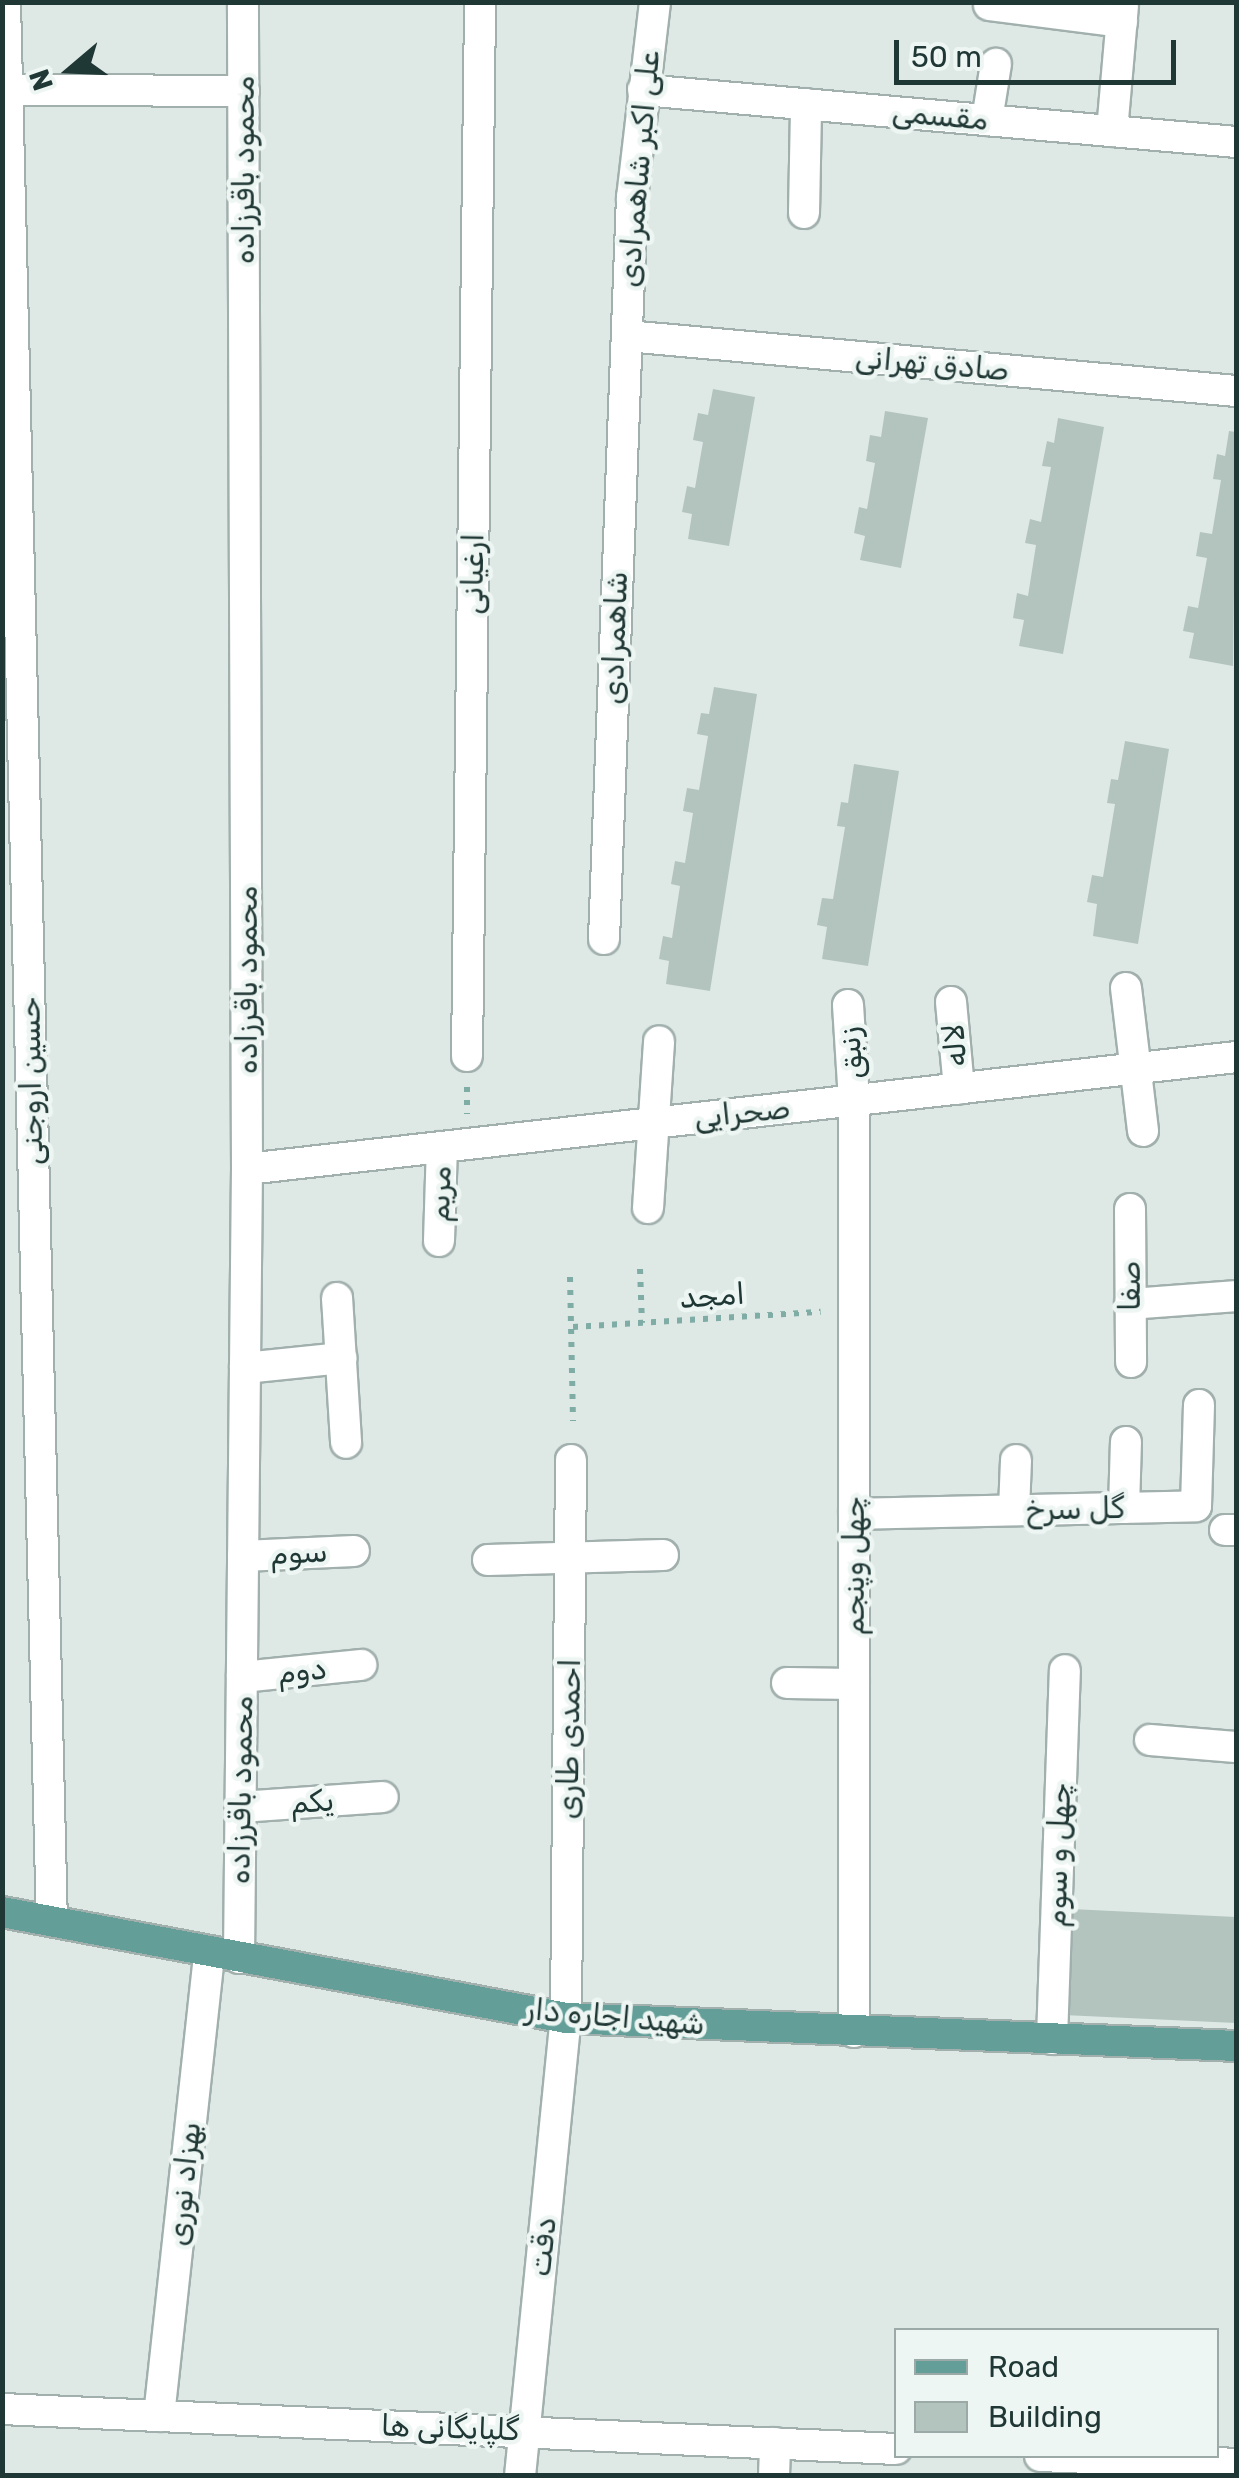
<!DOCTYPE html>
<html>
<head>
<meta charset="utf-8">
<style>
  body { margin:0 }
  #map { position:relative; width:1239px; height:2478px; overflow:hidden; background:#dee9e6; font-family:Rubik,"Noto Naskh Arabic",sans-serif }
  div>[style] { position:absolute }
  [style*='--x'] { left:calc(var(--x)*1px); top:calc(var(--y)*1px); width:calc(var(--w)*1px); rotate:calc(var(--a)*1deg) }
  .building>* { inset:0; background:#b3c4bf }
  .path>* { height:6px; margin-top:-3px; transform-origin:0; background:repeating-linear-gradient(90deg,#7faca5 0 5px,transparent 0 13px) }
  .roads { filter:drop-shadow(2px 0 #a1b0ad) drop-shadow(-2px 0 #a1b0ad) drop-shadow(0 2px #a1b0ad) drop-shadow(0 -2px #a1b0ad) }
  .minor>* { height:30px; margin:-15px; padding:0 15px; transform-origin:15px; border-radius:15px; background:#fff }
  .major>* { height:30px; margin:-15px; padding:0 15px; transform-origin:15px; border-radius:15px; background:#639e98 }
  span { translate:-50% -50%; white-space:nowrap; text-align:center; line-height:1.15; -webkit-text-stroke:9px #eef6f3; paint-order:stroke }
  .street-label { font-size:30px; color:#203835 }
  .frame { position:absolute; inset:0; border:5px solid #203835; pointer-events:none }
  .legend { position:absolute; left:894px; top:2328px; width:325px; height:130px; box-sizing:border-box; background:#eef6f3; border:2px solid #9caaa7; margin:0; padding:12px 18px; list-style:none; font-size:30px; color:#203835 }
  .legend li { display:flex; align-items:center; gap:20px; height:50px }
  .legend b { width:50px; border:2px solid #9caaa7 }
  .north { position:absolute; left:20px; top:20px; width:100px; height:100px; -webkit-text-stroke:8px #eef6f3; paint-order:stroke; rotate:251deg; font-size:28px; font-weight:700; line-height:40px; text-align:center; color:#203835 }
  .north::after { content:''; display:block; margin:auto; width:35px; height:45px; background:#203835; clip-path:polygon(50% 0,100% 100%,50% 72%,0 100%) }
  .scale { position:absolute; left:894px; top:40px; width:282px; height:45px; box-sizing:border-box; border:5px solid #203835; border-top:0; padding-left:12px; font-size:30px; line-height:35px; white-space:nowrap; color:#203835; -webkit-text-stroke:8px #eef6f3; paint-order:stroke }
</style>
</head>
<body>
<div id="map">
  <div class="building">
    <i style="clip-path:polygon(713px 389px,755px 397px,729px 546px,688px 539px,692px 514px,682px 512px,687px 486px,695px 488px,703px 442px,693px 440px,698px 413px,708px 415px)"></i>
    <i style="clip-path:polygon(885px 411px,928px 418px,901px 568px,860px 560px,865px 536px,854px 533px,859px 507px,867px 509px,875px 463px,866px 461px,870px 435px,881px 437px)"></i>
    <i style="clip-path:polygon(1058px 418px,1104px 427px,1063px 654px,1019px 646px,1024px 620px,1013px 618px,1017px 593px,1028px 596px,1036px 545px,1025px 543px,1030px 519px,1041px 522px,1051px 467px,1042px 466px,1047px 441px,1054px 443px)"></i>
    <i style="clip-path:polygon(1229px 431px,1236px 432px,1233px 666px,1189px 658px,1194px 633px,1183px 631px,1188px 606px,1198px 608px,1207px 558px,1196px 556px,1200px 532px,1212px 534px,1221px 480px,1213px 479px,1217px 454px,1225px 456px)"></i>
    <i style="clip-path:polygon(714px 687px,757px 694px,710px 991px,666px 984px,669px 961px,659px 959px,663px 936px,672px 938px,680px 886px,671px 884px,675px 861px,685px 863px,693px 813px,683px 811px,687px 788px,699px 790px,708px 736px,697px 734px,701px 713px,709px 714px)"></i>
    <i style="clip-path:polygon(1125px 741px,1169px 749px,1138px 944px,1093px 936px,1097px 904px,1087px 902px,1092px 875px,1103px 877px,1115px 804px,1107px 803px,1111px 779px,1118px 780px)"></i>
    <i style="clip-path:polygon(854px 764px,899px 771px,868px 966px,822px 959px,827px 927px,817px 925px,822px 898px,833px 899px,845px 827px,837px 826px,841px 802px,848px 803px)"></i>
    <i style="clip-path:polygon(1071px 1909px,1236px 1917px,1236px 2023px,1063px 2015px)"></i>
  </div>
  <div class="path">
    <i style="--x:467;--y:1087;--w:27;--a:90"></i>
    <i style="--x:640;--y:1269;--w:54;--a:87.9"></i>
    <i style="--x:570;--y:1277;--w:144;--a:88.8"></i>
    <i style="--x:573;--y:1327;--w:248;--a:-3.5"></i>
  </div>
  <div class="roads">
    <div class="minor">
      <i style="--x:5;--y:2;--w:1919;--a:88.6"></i>
      <i style="--x:989;--y:5;--w:134;--a:7.3"></i>
      <i style="--x:7;--y:90;--w:237;--a:0.2"></i>
      <i style="--x:643;--y:90;--w:595;--a:5.01"></i>
      <i style="--x:987;--y:120;--w:57;--a:-80.9"></i>
      <i style="--x:1112;--y:131;--w:126;--a:-85"></i>
      <i style="--x:804;--y:213;--w:109;--a:-88.9"></i>
      <i style="--x:627;--y:336;--w:611;--a:5.16"></i>
      <i style="--x:604;--y:939;--w:742;--a:-87.84"></i>
      <i style="--x:632;--y:198;--w:197;--a:-83.3"></i>
      <i style="--x:1126;--y:988;--w:144;--a:83.2"></i>
      <i style="--x:951;--y:1002;--w:87;--a:84.7"></i>
      <i style="--x:848;--y:1005;--w:95;--a:86.4"></i>
      <i style="--x:854;--y:1100;--w:932;--a:90"></i>
      <i style="--x:467;--y:1056;--w:1054;--a:-89.29"></i>
      <i style="--x:247;--y:1169;--w:995;--a:-6.46"></i>
      <i style="--x:648;--y:1208;--w:167;--a:-86.2"></i>
      <i style="--x:1130;--y:1209;--w:153;--a:89.6"></i>
      <i style="--x:439;--y:1241;--w:94;--a:-88.2"></i>
      <i style="--x:337;--y:1298;--w:145;--a:86.4"></i>
      <i style="--x:1130;--y:1304;--w:106;--a:-4.3"></i>
      <i style="--x:245;--y:1368;--w:97;--a:-5.9"></i>
      <i style="--x:1124;--y:1508;--w:66;--a:-88.3"></i>
      <i style="--x:1014;--y:1510;--w:50;--a:-87.7"></i>
      <i style="--x:854;--y:1514;--w:342;--a:-1.3"></i>
      <i style="--x:1196;--y:1506;--w:101;--a:-88.3"></i>
      <i style="--x:1225;--y:1530;--w:11;--a:0"></i>
      <i style="--x:243;--y:1556;--w:111;--a:-2.6"></i>
      <i style="--x:488;--y:1560;--w:175;--a:-1.6"></i>
      <i style="--x:242;--y:1677;--w:120;--a:-5.8"></i>
      <i style="--x:787;--y:1683;--w:67;--a:0.9"></i>
      <i style="--x:1150;--y:1740;--w:86;--a:4.7"></i>
      <i style="--x:241;--y:1807;--w:142;--a:-4"></i>
      <i style="--x:239;--y:1958;--w:789;--a:-89.42"></i>
      <i style="--x:247;--y:1169;--w:1167;--a:-90.2"></i>
      <i style="--x:1052;--y:2039;--w:369;--a:-88"></i>
      <i style="--x:2;--y:2409;--w:895;--a:2.56"></i>
      <i style="--x:159;--y:2416;--w:467;--a:-83.8"></i>
      <i style="--x:1040;--y:2456;--w:196;--a:2.3"></i>
      <i style="--x:520;--y:2476;--w:460;--a:-84.3"></i>
      <i style="--x:566;--y:2018;--w:558;--a:-89.49"></i>
      <i style="--x:774;--y:2476;--w:33;--a:-88"></i>
    </div>
    <div class="major">
      <i style="--x:2;--y:1912;--w:574;--a:10.64"></i>
      <i style="--x:566;--y:2018;--w:671;--a:2.39"></i>
    </div>
  </div>
  <div class="street-label">
    <span style="left:940px;top:116px;rotate:5deg">مقسمی</span>
    <span style="left:639px;top:169px;rotate:-85deg">علی اکبر شاهمرادی</span>
    <span style="left:244px;top:170px;rotate:-90deg">محمود باقرزاده</span>
    <span style="left:932px;top:364px;rotate:5deg">صادق تهرانی</span>
    <span style="left:473px;top:574px;rotate:-89deg">ارغیانی</span>
    <span style="left:615px;top:638px;rotate:-88deg">شاهمرادی</span>
    <span style="left:247px;top:980px;rotate:-90deg">محمود باقرزاده</span>
    <span style="left:955px;top:1045px;rotate:-95deg">لاله</span>
    <span style="left:851px;top:1053px;rotate:-94deg">زنبق</span>
    <span style="left:31px;top:1081px;rotate:-91deg">حسین اروجنی</span>
    <span style="left:742px;top:1113px;rotate:-6deg">صحرایی</span>
    <span style="left:440px;top:1194px;rotate:-88deg">مریم</span>
    <span style="left:1130px;top:1286px;rotate:-90deg">صفا</span>
    <span style="left:712px;top:1296px;rotate:-4deg">امجد</span>
    <span style="left:1075px;top:1509px;rotate:-1deg">گل سرخ</span>
    <span style="left:299px;top:1553px;rotate:-3deg">سوم</span>
    <span style="left:854px;top:1566px;rotate:-90deg">چهل وپنجم</span>
    <span style="left:302px;top:1671px;rotate:-6deg">دوم</span>
    <span style="left:569px;top:1739px;rotate:-89deg">احمدی طاری</span>
    <span style="left:241px;top:1790px;rotate:-89deg">محمود باقرزاده</span>
    <span style="left:312px;top:1802px;rotate:-4deg">یکم</span>
    <span style="left:1058px;top:1855px;rotate:-88deg">چهل و سوم</span>
    <span style="left:615px;top:2017px;rotate:5deg">شهید اجاره دار</span>
    <span style="left:184px;top:2184px;rotate:-84deg">بهزاد نوری</span>
    <span style="left:543px;top:2247px;rotate:-84deg">دقت</span>
    <span style="left:450px;top:2428px;rotate:2deg">گلپایگانی ها</span>
  </div>
  <div class="frame"></div>
  <ul class="legend">
  <li><b style="height:12px;background:#639e98"></b>Road</li>
  <li><b style="height:28px;background:#b3c4bf"></b>Building</li>
  </ul>
  <div class="north">N</div>
  <div class="scale">50 m</div>
</div>
</body>
</html>
